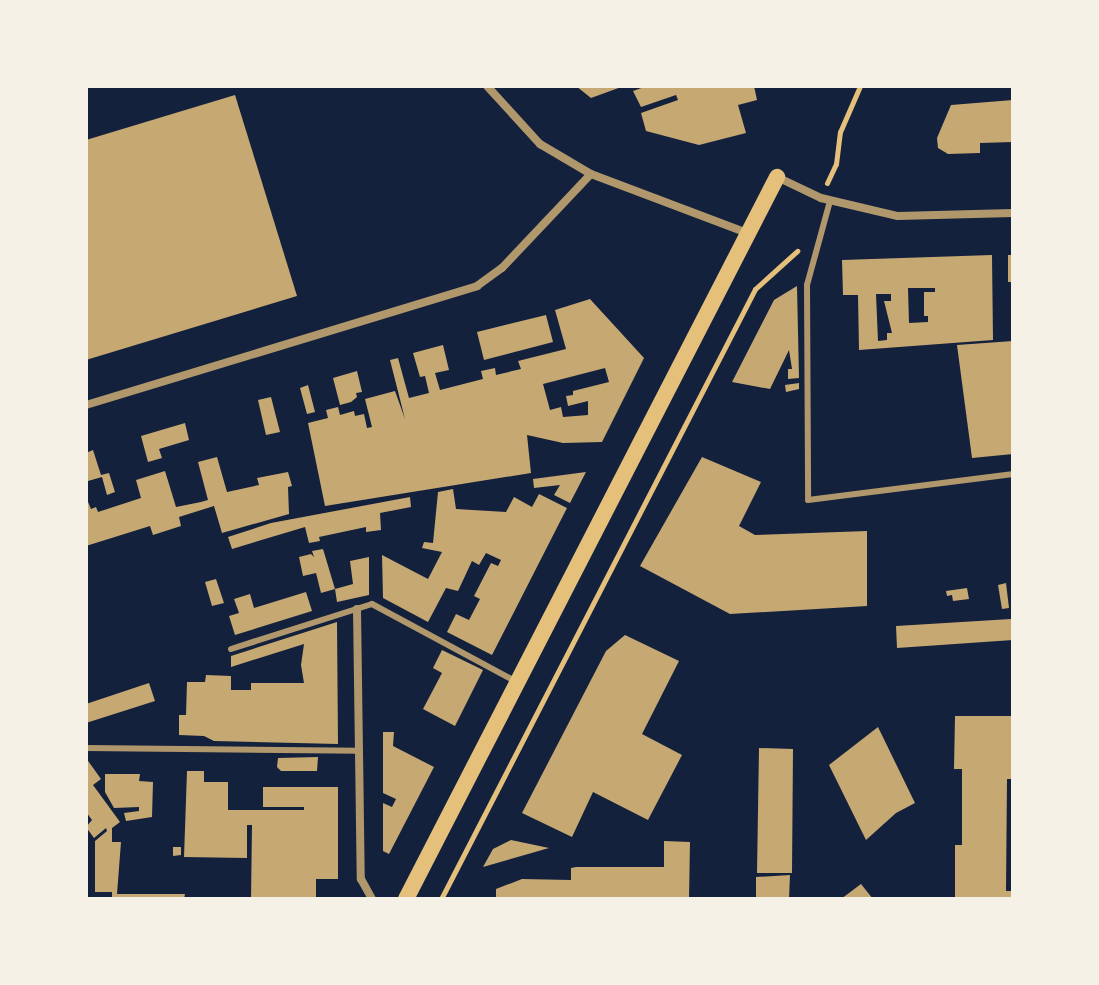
<!DOCTYPE html>
<html>
<head>
<meta charset="utf-8">
<style>
  body { margin:0 }
  #map { position:relative; width:1099px; height:985px; overflow:hidden; background:#14213d; font-family:Bitter,serif }
  div>[style] { position:absolute }
  [style*='--x'] { left:calc(var(--x)*1px); top:calc(var(--y)*1px); width:calc(var(--w)*1px); rotate:calc(var(--a)*1deg) }
  .building>* { inset:0; background:#c6a872 }
  .path>* { height:5px; margin:-2.5px; padding:0 2.5px; transform-origin:2.5px; border-radius:2.5px; background:#e5c07b }
  .service>* { height:6px; margin:-3px; padding:0 3px; transform-origin:3px; border-radius:3px; background:#b1986c }
  .minor>* { height:8px; margin:-4px; padding:0 4px; transform-origin:4px; border-radius:4px; background:#b1986c }
  .secondary>* { height:16px; margin:-8px; padding:0 8px; transform-origin:8px; border-radius:8px; background:#e5c07b }
  span { translate:-50% -50%; white-space:nowrap; text-align:center; line-height:1.15; -webkit-text-stroke:8px #f6f1e7; paint-order:stroke }
  .frame { position:absolute; inset:0; border:88px solid #f6f1e7; pointer-events:none }
</style>
</head>
<body>
<div id="map">
  <div class="building">
    <i style="clip-path:polygon(576px 86px,624px 86px,591px 98px)"></i>
    <i style="clip-path:polygon(647px 86px,754px 86px,757px 100px,738px 105px,746px 133px,699px 145px,646px 131px,641px 113px,678px 100px,676px 95px,641px 107px,633px 91px)"></i>
    <i style="clip-path:polygon(235px 95px,297px 296px,86px 360px,86px 140px)"></i>
    <i style="clip-path:polygon(1013px 100px,1013px 142px,980px 143px,980px 153px,948px 154px,938px 148px,937px 138px,951px 105px)"></i>
    <i style="clip-path:polygon(evenodd,992px 255px,993px 340px,859px 350px,858px 295px,843px 295px,842px 260px,992px 255px,908px 288px,935px 288px,935px 292px,924px 292px,924px 316px,928px 316px,928px 322px,909px 323px,908px 288px,992px 255px,876px 294px,891px 294px,891px 301px,884px 301px,892px 333px,887px 333px,887px 340px,878px 341px,876px 294px)"></i>
    <i style="clip-path:polygon(1008px 255px,1013px 255px,1013px 282px,1008px 282px)"></i>
    <i style="clip-path:polygon(797px 286px,799px 378px,788px 379px,788px 369px,792px 369px,789px 350px,770px 389px,732px 382px,774px 300px)"></i>
    <i style="clip-path:polygon(evenodd,590px 299px,644px 358px,602px 442px,563px 443px,527px 435px,531px 473px,325px 506px,308px 423px,328px 418px,326px 410px,338px 407px,340px 415px,354px 411px,355px 416px,364px 414px,367px 428px,372px 427px,365px 399px,395px 391px,405px 419px,390px 360px,398px 358px,409px 398px,429px 393px,425px 376px,420px 377px,413px 353px,443px 345px,449px 370px,435px 373px,440px 390px,483px 379px,481px 371px,495px 368px,496px 375px,521px 369px,518px 361px,566px 349px,555px 310px,590px 299px,605px 368px,609px 382px,573px 391px,573px 395px,566px 396px,568px 406px,588px 401px,588px 415px,563px 417px,561px 407px,550px 410px,543px 384px,605px 368px)"></i>
    <i style="clip-path:polygon(546px 315px,553px 342px,484px 360px,477px 332px)"></i>
    <i style="clip-path:polygon(1013px 341px,1013px 454px,972px 458px,957px 345px)"></i>
    <i style="clip-path:polygon(357px 371px,362px 392px,356px 393px,357px 397px,351px 402px,340px 405px,333px 378px)"></i>
    <i style="clip-path:polygon(799px 383px,799px 389px,786px 392px,785px 385px)"></i>
    <i style="clip-path:polygon(308px 385px,315px 412px,307px 414px,300px 388px)"></i>
    <i style="clip-path:polygon(271px 397px,280px 432px,266px 435px,258px 400px)"></i>
    <i style="clip-path:polygon(185px 423px,189px 440px,159px 449px,162px 458px,148px 462px,141px 436px)"></i>
    <i style="clip-path:polygon(93px 450px,101px 475px,109px 473px,115px 492px,107px 495px,102px 477px,88px 481px,86px 453px)"></i>
    <i style="clip-path:polygon(217px 457px,227px 492px,259px 485px,257px 478px,288px 472px,292px 486px,288px 487px,289px 514px,222px 533px,214px 506px,179px 517px,181px 526px,153px 535px,150px 526px,86px 546px,86px 497px,91px 509px,96px 507px,98px 512px,141px 498px,136px 480px,165px 471px,176px 507px,201px 502px,208px 500px,198px 462px)"></i>
    <i style="clip-path:polygon(702px 457px,761px 482px,739px 526px,755px 535px,867px 531px,867px 606px,730px 614px,640px 566px)"></i>
    <i style="clip-path:polygon(586px 472px,570px 503px,554px 495px,560px 485px,534px 488px,533px 479px)"></i>
    <i style="clip-path:polygon(453px 489px,456px 509px,506px 512px,514px 497px,532px 507px,539px 494px,567px 508px,492px 655px,447px 632px,456px 614px,469px 620px,480px 599px,474px 596px,491px 563px,498px 566px,501px 560px,486px 553px,479px 565px,472px 561px,458px 591px,446px 588px,428px 622px,383px 598px,382px 555px,428px 579px,442px 552px,422px 548px,424px 542px,433px 543px,438px 492px)"></i>
    <i style="clip-path:polygon(410px 497px,411px 507px,380px 513px,381px 530px,366px 532px,366px 527px,319px 537px,320px 541px,309px 543px,305px 527px,232px 549px,228px 537px,271px 523px)"></i>
    <i style="clip-path:polygon(323px 549px,335px 589px,353px 584px,350px 561px,369px 557px,369px 595px,337px 602px,335px 589px,321px 593px,316px 573px,303px 576px,299px 557px,311px 554px,314px 557px,312px 551px)"></i>
    <i style="clip-path:polygon(216px 579px,224px 603px,212px 606px,205px 582px)"></i>
    <i style="clip-path:polygon(1006px 583px,1009px 608px,1002px 609px,998px 585px)"></i>
    <i style="clip-path:polygon(967px 588px,969px 599px,953px 601px,952px 595px,947px 596px,946px 591px)"></i>
    <i style="clip-path:polygon(306px 592px,312px 611px,235px 635px,229px 616px,239px 613px,234px 599px,250px 594px,254px 608px)"></i>
    <i style="clip-path:polygon(1011px 619px,1013px 640px,897px 648px,896px 626px)"></i>
    <i style="clip-path:polygon(337px 622px,338px 744px,214px 741px,204px 736px,179px 735px,179px 715px,186px 715px,187px 682px,205px 682px,206px 675px,231px 676px,231px 690px,251px 690px,251px 683px,304px 683px,301px 665px,304px 644px,231px 667px,231px 656px)"></i>
    <i style="clip-path:polygon(625px 635px,679px 661px,642px 734px,682px 755px,648px 820px,593px 792px,572px 837px,522px 813px,606px 651px)"></i>
    <i style="clip-path:polygon(442px 650px,483px 670px,455px 726px,423px 709px,442px 673px,433px 668px)"></i>
    <i style="clip-path:polygon(149px 683px,155px 701px,86px 723px,86px 704px)"></i>
    <i style="clip-path:polygon(955px 716px,1013px 716px,1013px 779px,1007px 779px,1006px 891px,1013px 891px,1013px 899px,955px 899px,955px 845px,962px 845px,962px 769px,954px 769px)"></i>
    <i style="clip-path:polygon(878px 727px,915px 803px,896px 813px,866px 840px,829px 765px)"></i>
    <i style="clip-path:polygon(383px 732px,394px 732px,393px 746px,434px 767px,389px 854px,383px 851px,383px 803px,392px 807px,396px 799px,383px 793px)"></i>
    <i style="clip-path:polygon(759px 748px,793px 749px,792px 873px,757px 873px)"></i>
    <i style="clip-path:polygon(318px 757px,317px 771px,281px 771px,277px 767px,278px 758px)"></i>
    <i style="clip-path:polygon(86px 758px,101px 779px,93px 785px,120px 822px,112px 828px,112px 842px,121px 842px,117px 894px,185px 894px,184px 899px,112px 899px,112px 892px,95px 892px,95px 841px,107px 831px,106px 828px,94px 838px,86px 827px,92px 820px,86px 812px)"></i>
    <i style="clip-path:polygon(187px 771px,204px 771px,204px 782px,228px 782px,228px 810px,304px 810px,304px 807px,263px 807px,263px 787px,338px 787px,338px 879px,316px 879px,316px 899px,251px 899px,252px 825px,247px 825px,247px 858px,184px 857px)"></i>
    <i style="clip-path:polygon(105px 774px,140px 774px,139px 781px,153px 782px,152px 817px,126px 821px,124px 813px,139px 811px,139px 807px,114px 808px,105px 792px)"></i>
    <i style="clip-path:polygon(511px 840px,549px 848px,483px 867px,493px 849px)"></i>
    <i style="clip-path:polygon(664px 841px,690px 842px,689px 899px,496px 899px,496px 889px,522px 879px,571px 880px,571px 868px,576px 867px,664px 867px)"></i>
    <i style="clip-path:polygon(173px 847px,181px 847px,181px 855px,173px 856px)"></i>
    <i style="clip-path:polygon(790px 875px,789px 899px,756px 899px,756px 877px)"></i>
    <i style="clip-path:polygon(861px 884px,873px 899px,841px 899px)"></i>
  </div>
  <div class="path">
    <i style="--x:827;--y:183;--w:21;--a:-65"></i>
    <i style="--x:836;--y:164;--w:32;--a:-83"></i>
    <i style="--x:840;--y:132;--w:50;--a:-66.5"></i>
    <i style="--x:441;--y:899;--w:686;--a:-62.76"></i>
    <i style="--x:755;--y:289;--w:57;--a:-42.1"></i>
  </div>
  <div class="service">
    <i style="--x:830;--y:201;--w:87;--a:105.3"></i>
    <i style="--x:807;--y:285;--w:215;--a:89.7"></i>
    <i style="--x:808;--y:500;--w:207;--a:-7.2"></i>
    <i style="--x:231;--y:649;--w:148;--a:-17.7"></i>
    <i style="--x:372;--y:604;--w:162;--a:28.3"></i>
    <i style="--x:86;--y:748;--w:273;--a:0.6"></i>
  </div>
  <div class="minor">
    <i style="--x:487;--y:86;--w:79;--a:47.6"></i>
    <i style="--x:540;--y:144;--w:59;--a:30.5"></i>
    <i style="--x:591;--y:174;--w:167;--a:20.7"></i>
    <i style="--x:777;--y:177;--w:49;--a:25.5"></i>
    <i style="--x:821;--y:198;--w:79;--a:13.2"></i>
    <i style="--x:898;--y:216;--w:115;--a:-1.5"></i>
    <i style="--x:86;--y:405;--w:409;--a:-16.9"></i>
    <i style="--x:477;--y:286;--w:31;--a:-36"></i>
    <i style="--x:502;--y:268;--w:129;--a:-46.6"></i>
    <i style="--x:357;--y:609;--w:270;--a:89.2"></i>
    <i style="--x:361;--y:879;--w:23;--a:61"></i>
  </div>
  <div class="secondary">
    <i style="--x:406;--y:899;--w:812;--a:-62.8"></i>
  </div>
  <div class="frame"></div>
</div>
</body>
</html>
